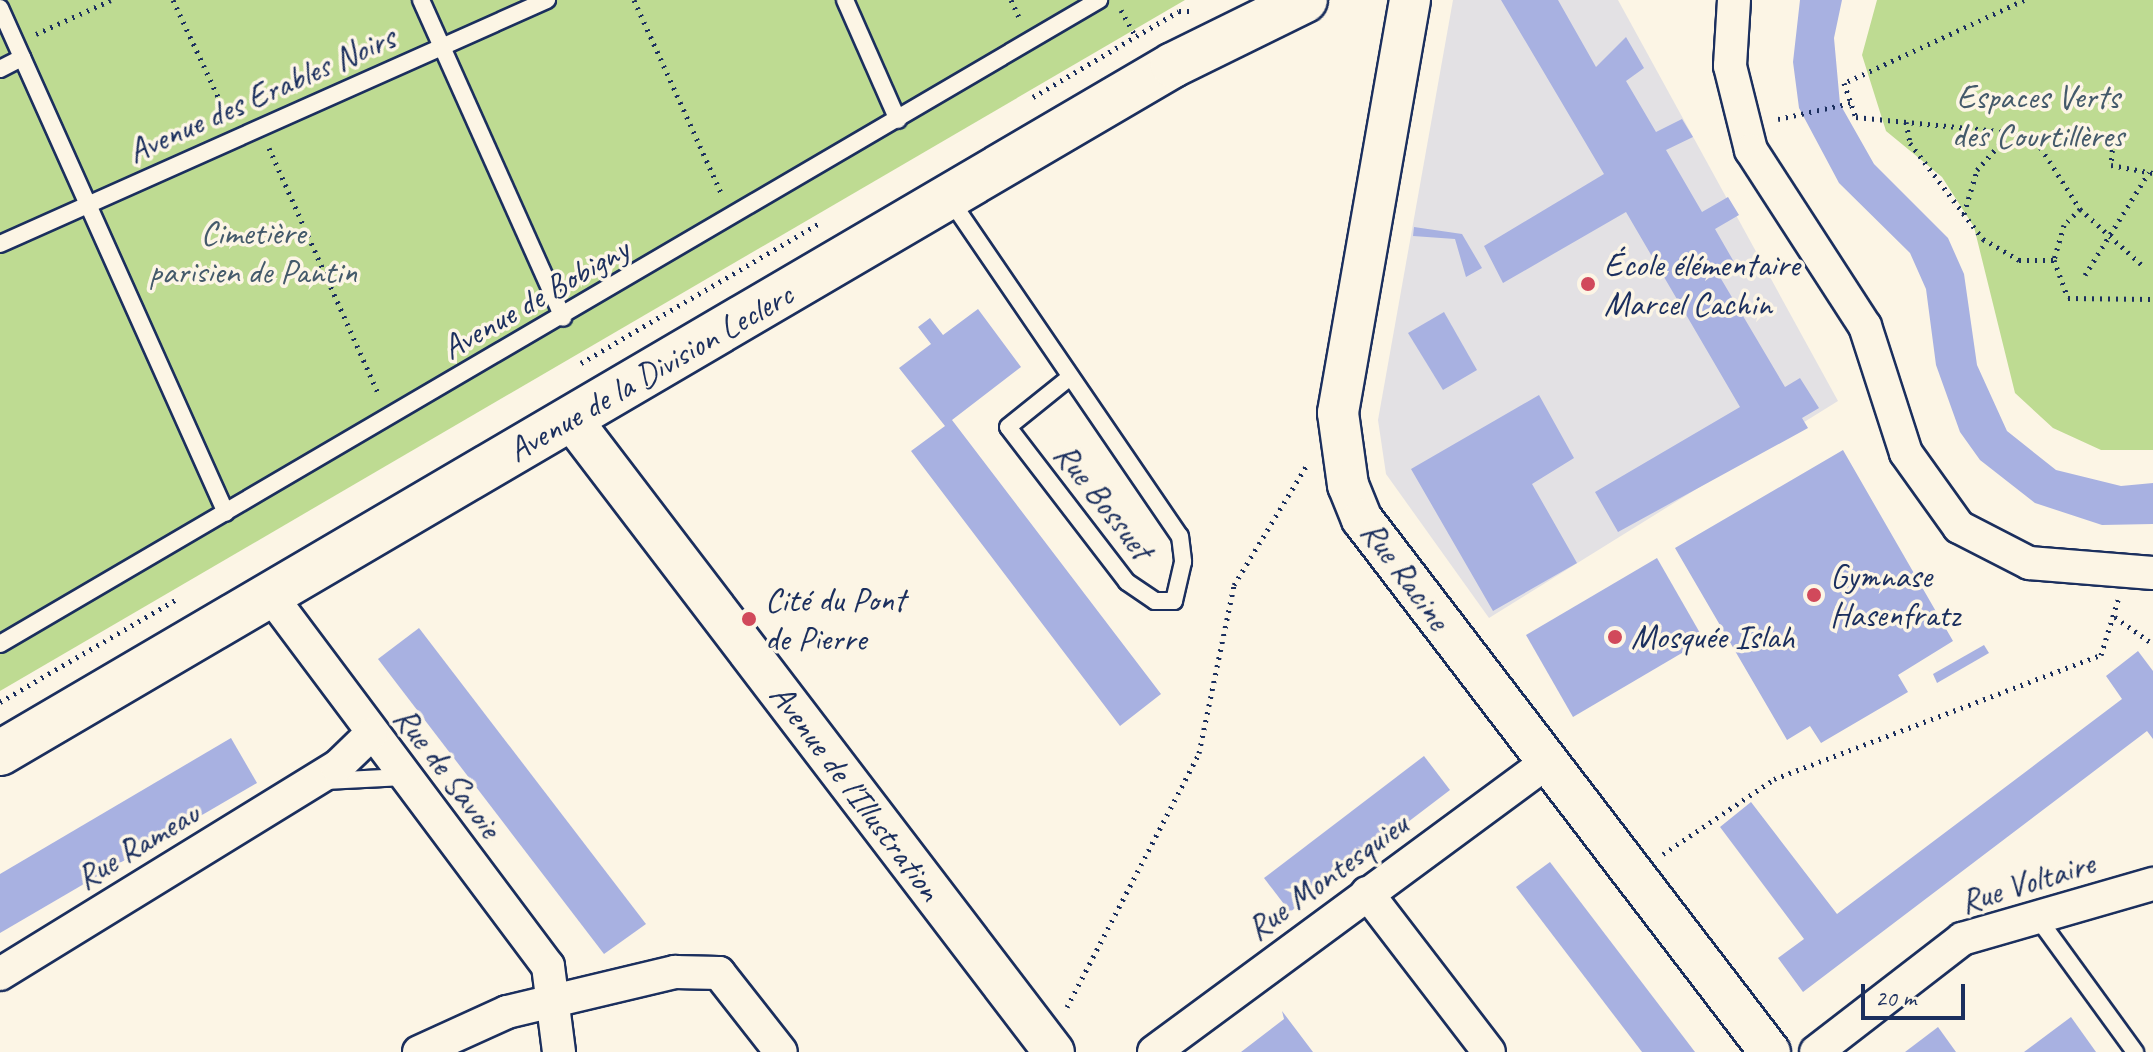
<!DOCTYPE html>
<html>
<head>
<meta charset="utf-8">
<style>
  body { margin:0 }
  #map { position:relative; width:2153px; height:1052px; overflow:hidden; background:#fcf5e5; font-family:Caveat,sans-serif }
  div>[style] { position:absolute }
  [style*='--x'] { left:calc(var(--x)*1px); top:calc(var(--y)*1px); width:calc(var(--w)*1px); rotate:calc(var(--a)*1deg) }
  .built>* { inset:0; background:#e3e1e4 }
  .green>* { inset:0; background:#bedb92 }
  .building>* { inset:0; background:#a8b1e1 }
  .path>* { height:5px; margin-top:-2.5px; transform-origin:0; background:repeating-linear-gradient(90deg,#1b2f5e 0 2px,transparent 0 8px) }
  .roads { filter:drop-shadow(2px 0 #1b2f5e) drop-shadow(-2px 0 #1b2f5e) drop-shadow(0 2px #1b2f5e) drop-shadow(0 -2px #1b2f5e) }
  .service>* { height:16px; margin:-8px; padding:0 8px; transform-origin:8px; border-radius:8px; background:#fcf5e5 }
  .minor>* { height:32px; margin:-16px; padding:0 16px; transform-origin:16px; border-radius:16px; background:#fcf5e5 }
  .tertiary>* { height:40px; margin:-20px; padding:0 20px; transform-origin:20px; border-radius:20px; background:#fcf5e5 }
  .secondary>* { height:44px; margin:-22px; padding:0 22px; transform-origin:22px; border-radius:22px; background:#fcf5e5 }
  .dots>* { width:22px; height:22px; translate:-50% -50%; box-sizing:border-box; border:4px solid #fcf5e5; border-radius:50% }
  span { translate:-50% -50%; white-space:nowrap; text-align:center; line-height:1.15; -webkit-text-stroke:7px #fcf5e5; paint-order:stroke }
  .street-label { font-size:34px; color:#1b2f5e }
  .park-label { font-size:34px; color:#445a6b }
  .poi-label { font-size:34px; color:#1b2f5e }
  .left { translate:0 -50%; text-align:left }
  .scale { position:absolute; left:1861px; top:984px; width:104px; height:36px; box-sizing:border-box; border:4px solid #1b2f5e; border-top:0; padding-left:10px; font-size:24px; line-height:28px; white-space:nowrap; color:#1b2f5e; -webkit-text-stroke:6px #fcf5e5; paint-order:stroke }
</style>
</head>
<body>
<div id="map">
  <div class="built">
    <i style="clip-path:polygon(1453px 0,1618px 0,1838px 401px,1489px 618px,1386px 474px,1378px 420px)"></i>
  </div>
  <div class="green">
    <i style="clip-path:polygon(0 0,1185px 0,0 691px)"></i>
    <i style="clip-path:polygon(1877px 0,2153px 0,2153px 450px,2101px 450px,2053px 428px,2015px 393px,1974px 227px,1942px 177px,1886px 131px,1862px 55px)"></i>
  </div>
  <div class="building">
    <i style="clip-path:polygon(1501px 0,1558px 0,1596px 67px,1626px 37px,1644px 68px,1626px 81px,1656px 132px,1682px 119px,1693px 137px,1666px 150px,1702px 212px,1728px 197px,1739px 215px,1715px 229px,1734px 262px,1717px 272px,1785px 387px,1800px 378px,1819px 408px,1802px 418px,1808px 428px,1618px 532px,1595px 492px,1740px 407px,1626px 212px,1503px 283px,1484px 246px,1604px 174px)"></i>
    <i style="clip-path:polygon(1800px 0,1842px 0,1834px 38px,1840px 104px,1874px 164px,1948px 238px,1964px 274px,1977px 365px,2007px 431px,2056px 470px,2121px 486px,2153px 483px,2153px 524px,2102px 525px,2035px 503px,1980px 460px,1960px 432px,1936px 365px,1926px 289px,1910px 253px,1839px 183px,1799px 108px,1793px 62px)"></i>
    <i style="clip-path:polygon(1414px 227px,1462px 234px,1482px 268px,1466px 277px,1455px 239px,1413px 236px)"></i>
    <i style="clip-path:polygon(978px 309px,1021px 367px,952px 420px,1161px 694px,1120px 726px,911px 451px,945px 426px,899px 368px,931px 344px,918px 327px,930px 318px,943px 335px)"></i>
    <i style="clip-path:polygon(1444px 312px,1477px 370px,1443px 390px,1408px 333px)"></i>
    <i style="clip-path:polygon(1539px 395px,1574px 458px,1532px 484px,1577px 563px,1493px 611px,1411px 469px)"></i>
    <i style="clip-path:polygon(1843px 450px,1953px 641px,1898px 675px,1908px 692px,1821px 743px,1810px 726px,1787px 740px,1675px 548px)"></i>
    <i style="clip-path:polygon(1657px 558px,1704px 640px,1573px 717px,1526px 635px)"></i>
    <i style="clip-path:polygon(419px 628px,646px 924px,604px 954px,378px 659px)"></i>
    <i style="clip-path:polygon(1984px 645px,1989px 653px,1937px 683px,1933px 674px)"></i>
    <i style="clip-path:polygon(2138px 651px,2153px 671px,2153px 739px,2147px 731px,1803px 992px,1778px 958px,1804px 939px,1720px 827px,1751px 802px,1837px 914px,2122px 699px,2106px 676px)"></i>
    <i style="clip-path:polygon(231px 738px,257px 783px,0 933px,0 874px)"></i>
    <i style="clip-path:polygon(1424px 756px,1450px 790px,1290px 912px,1264px 878px)"></i>
    <i style="clip-path:polygon(1550px 862px,1695px 1052px,1642px 1052px,1516px 887px)"></i>
    <i style="clip-path:polygon(1282px 1011px,1313px 1052px,1241px 1052px,1284px 1019px)"></i>
    <i style="clip-path:polygon(2071px 1017px,2096px 1052px,2024px 1052px)"></i>
    <i style="clip-path:polygon(1938px 1027px,1956px 1052px,1905px 1052px)"></i>
  </div>
  <div class="path">
    <i style="--x:173;--y:0;--w:130;--a:65"></i>
    <i style="--x:634;--y:0;--w:214;--a:65.7"></i>
    <i style="--x:1011;--y:0;--w:21;--a:65"></i>
    <i style="--x:2024;--y:0;--w:198;--a:155.2"></i>
    <i style="--x:1844;--y:83;--w:36;--a:71"></i>
    <i style="--x:1856;--y:117;--w:258;--a:5.6"></i>
    <i style="--x:2113;--y:142;--w:23;--a:95"></i>
    <i style="--x:2111;--y:165;--w:43;--a:10.8"></i>
    <i style="--x:1121;--y:10;--w:31;--a:61"></i>
    <i style="--x:36;--y:34;--w:82;--a:-24.4"></i>
    <i style="--x:1033;--y:97;--w:169;--a:-30.5"></i>
    <i style="--x:1179;--y:11;--w:13;--a:0"></i>
    <i style="--x:1778;--y:119;--w:75;--a:-12.4"></i>
    <i style="--x:1906;--y:122;--w:21;--a:79"></i>
    <i style="--x:1910;--y:143;--w:121;--a:52.8"></i>
    <i style="--x:1983;--y:239;--w:42;--a:30.3"></i>
    <i style="--x:2019;--y:260;--w:35;--a:0"></i>
    <i style="--x:2032;--y:134;--w:89;--a:57.4"></i>
    <i style="--x:2080;--y:209;--w:85;--a:42.1"></i>
    <i style="--x:269;--y:148;--w:270;--a:66"></i>
    <i style="--x:2080;--y:209;--w:23;--a:135"></i>
    <i style="--x:2064;--y:225;--w:36;--a:106"></i>
    <i style="--x:2054;--y:260;--w:40;--a:69.8"></i>
    <i style="--x:2068;--y:298;--w:85;--a:0.7"></i>
    <i style="--x:1964;--y:214;--w:46;--a:-73.5"></i>
    <i style="--x:1977;--y:170;--w:50;--a:-48.3"></i>
    <i style="--x:2085;--y:275;--w:121;--a:-58.1"></i>
    <i style="--x:581;--y:363;--w:278;--a:-30.4"></i>
    <i style="--x:2115;--y:617;--w:47;--a:35.4"></i>
    <i style="--x:0;--y:702;--w:207;--a:-30.2"></i>
    <i style="--x:1663;--y:854;--w:134;--a:-34"></i>
    <i style="--x:1774;--y:779;--w:350;--a:-20.8"></i>
    <i style="--x:2101;--y:655;--w:58;--a:-72.8"></i>
    <i style="--x:1067;--y:1007;--w:286;--a:-62.5"></i>
    <i style="--x:1199;--y:753;--w:172;--a:-78.2"></i>
    <i style="--x:1234;--y:585;--w:140;--a:-58.7"></i>
  </div>
  <div class="roads">
    <div class="service">
      <i style="--x:421;--y:0;--w:348;--a:65.9"></i>
      <i style="--x:845;--y:0;--w:131;--a:66.2"></i>
      <i style="--x:0;--y:8;--w:553;--a:65.89"></i>
      <i style="--x:0;--y:69;--w:25;--a:-27"></i>
      <i style="--x:949;--y:198;--w:409;--a:55.7"></i>
      <i style="--x:1180;--y:536;--w:26;--a:83"></i>
      <i style="--x:1183;--y:562;--w:40;--a:103"></i>
      <i style="--x:1174;--y:601;--w:19;--a:180"></i>
      <i style="--x:1155;--y:601;--w:34;--a:-146"></i>
      <i style="--x:1127;--y:582;--w:195;--a:-127.5"></i>
      <i style="--x:1008;--y:427;--w:78;--a:-38.8"></i>
      <i style="--x:0;--y:244;--w:599;--a:-24.04"></i>
      <i style="--x:0;--y:644;--w:1274;--a:-30.37"></i>
      <i style="--x:325;--y:781;--w:79;--a:-2.9"></i>
      <i style="--x:2037;--y:917;--w:167;--a:54"></i>
    </div>
    <div class="minor">
      <i style="--x:1734;--y:0;--w:66;--a:93.5"></i>
      <i style="--x:1730;--y:66;--w:87;--a:76"></i>
      <i style="--x:1751;--y:150;--w:210;--a:57.1"></i>
      <i style="--x:1865;--y:326;--w:133;--a:72.1"></i>
      <i style="--x:1906;--y:453;--w:91;--a:54.4"></i>
      <i style="--x:1959;--y:527;--w:79;--a:27.2"></i>
      <i style="--x:2029;--y:563;--w:124;--a:4.6"></i>
      <i style="--x:268;--y:592;--w:467;--a:53.2"></i>
      <i style="--x:548;--y:966;--w:87;--a:82.7"></i>
      <i style="--x:1367;--y:893;--w:200;--a:52.5"></i>
      <i style="--x:0;--y:974;--w:395;--a:-31.6"></i>
      <i style="--x:337;--y:767;--w:47;--a:-44.1"></i>
      <i style="--x:419;--y:1052;--w:97;--a:-24.4"></i>
      <i style="--x:507;--y:1012;--w:173;--a:-13.4"></i>
      <i style="--x:675;--y:972;--w:44;--a:1.3"></i>
      <i style="--x:719;--y:973;--w:100;--a:51.9"></i>
      <i style="--x:1154;--y:1052;--w:488;--a:-36.4"></i>
      <i style="--x:1816;--y:1052;--w:185;--a:-37.7"></i>
      <i style="--x:1962;--y:939;--w:199;--a:-16.1"></i>
    </div>
    <div class="tertiary">
      <i style="--x:1410;--y:0;--w:419;--a:99.9"></i>
      <i style="--x:1338;--y:413;--w:73;--a:82.1"></i>
      <i style="--x:1348;--y:485;--w:37;--a:68"></i>
      <i style="--x:1362;--y:519;--w:671;--a:52.57"></i>
      <i style="--x:571;--y:419;--w:796;--a:52.66"></i>
    </div>
    <div class="secondary">
      <i style="--x:0;--y:753;--w:1360;--a:-30.39"></i>
      <i style="--x:1173;--y:65;--w:147;--a:-26.2"></i>
    </div>
  </div>
  <div class="dots">
    <i style="left:1588px;top:284px;background:#d1495b"></i>
    <i style="left:1814px;top:595px;background:#d1495b"></i>
    <i style="left:749px;top:619px;background:#d1495b"></i>
    <i style="left:1615px;top:637px;background:#d1495b"></i>
  </div>
  <div class="street-label">
    <span style="left:261px;top:94px;rotate:-24deg">Avenue des Erables Noirs</span>
    <span style="left:535px;top:298px;rotate:-30deg">Avenue de Bobigny</span>
    <span style="left:650px;top:372px;rotate:-30deg">Avenue de la Division Leclerc</span>
    <span style="left:1104px;top:501px;rotate:52deg">Rue Bossuet</span>
    <span style="left:1406px;top:575px;rotate:54deg">Rue Racine</span>
    <span style="left:448px;top:772px;rotate:53deg">Rue de Savoie</span>
    <span style="left:856px;top:792px;rotate:53deg">Avenue de l'Illustration</span>
    <span style="left:137px;top:845px;rotate:-31deg">Rue Rameau</span>
    <span style="left:1327px;top:876px;rotate:-36deg">Rue Montesquieu</span>
    <span style="left:2027px;top:882px;rotate:-17deg">Rue Voltaire</span>
  </div>
  <div class="park-label">
    <span style="left:2038px;top:116px">Espaces Verts<br>des Courtillères</span>
    <span style="left:253px;top:252px">Cimetière<br>parisien de Pantin</span>
  </div>
  <div class="poi-label">
    <span class="left" style="left:1604px;top:284px">École élémentaire<br>Marcel Cachin</span>
    <span class="left" style="left:1830px;top:595px">Gymnase<br>Hasenfratz</span>
    <span class="left" style="left:765px;top:619px">Cité du Pont<br>de Pierre</span>
    <span class="left" style="left:1631px;top:637px">Mosquée Islah</span>
  </div>
  <div class="scale">20 m</div>
</div>
</body>
</html>
